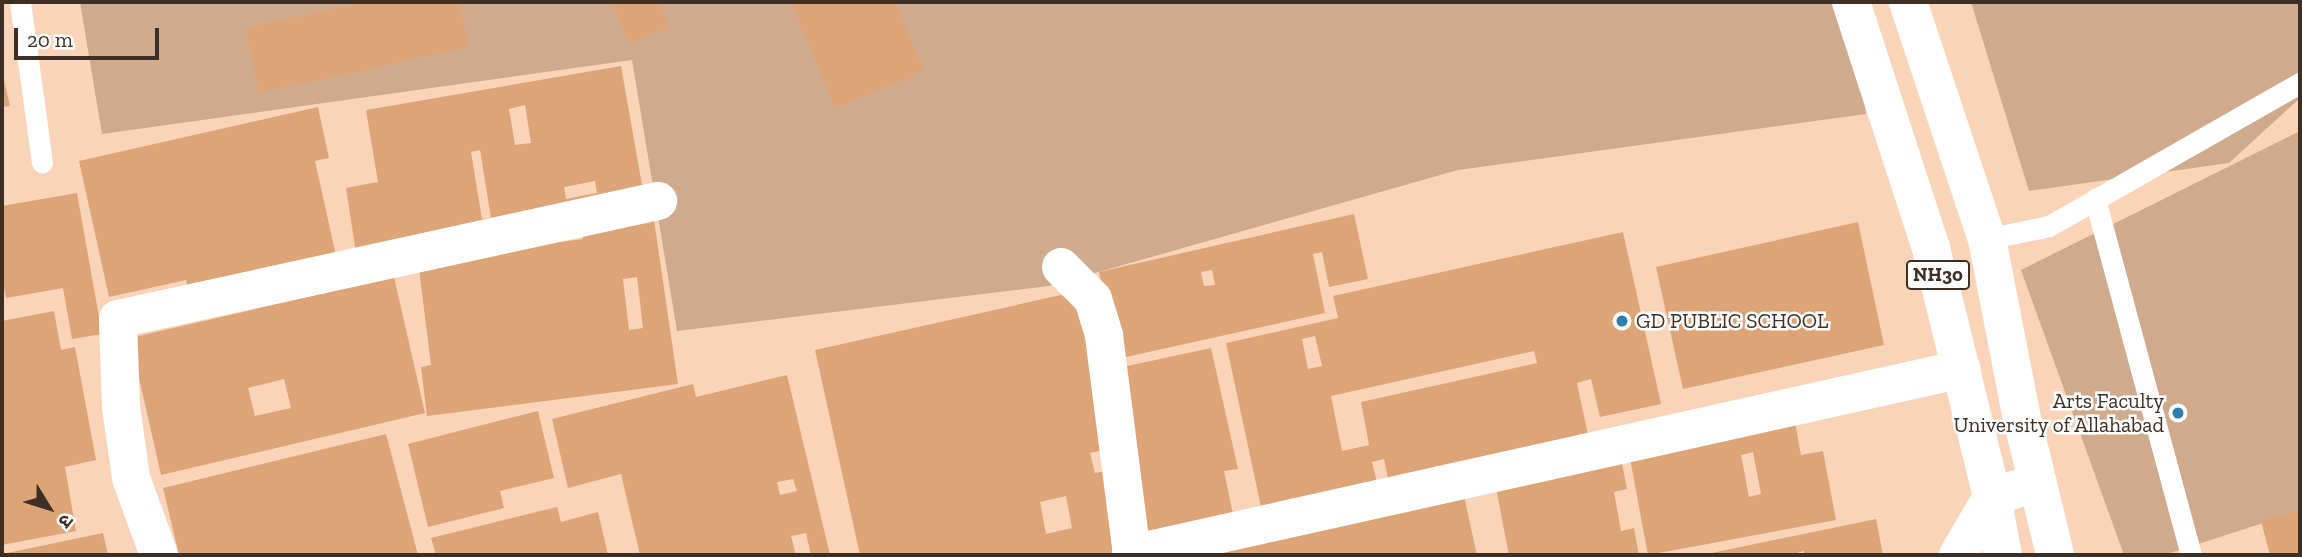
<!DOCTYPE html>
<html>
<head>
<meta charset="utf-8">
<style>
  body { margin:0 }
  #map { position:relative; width:2302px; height:557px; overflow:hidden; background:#f9d4b9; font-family:"Zilla Slab","Noto Sans Devanagari",serif }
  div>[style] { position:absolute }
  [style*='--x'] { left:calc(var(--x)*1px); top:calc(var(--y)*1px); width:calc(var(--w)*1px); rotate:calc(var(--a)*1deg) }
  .green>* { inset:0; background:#d0aa8d }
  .building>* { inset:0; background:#dda477 }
  .service>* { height:21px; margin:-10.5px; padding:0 10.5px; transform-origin:10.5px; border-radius:10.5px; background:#fff }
  .minor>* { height:38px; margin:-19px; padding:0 19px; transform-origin:19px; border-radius:19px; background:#fff }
  .tertiary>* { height:38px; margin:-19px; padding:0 19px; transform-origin:19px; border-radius:19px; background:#fff }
  .trunk>* { height:38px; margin:-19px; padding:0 19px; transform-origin:19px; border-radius:19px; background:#fff }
  .dots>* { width:19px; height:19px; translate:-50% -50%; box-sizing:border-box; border:4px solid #fdfdfd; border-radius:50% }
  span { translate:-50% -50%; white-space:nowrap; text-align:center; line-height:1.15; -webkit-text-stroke:5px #fdfdfd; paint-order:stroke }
  .shield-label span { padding:2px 5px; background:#fdfdfd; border:2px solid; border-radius:5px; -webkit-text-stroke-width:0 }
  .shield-label { font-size:19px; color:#3d2f24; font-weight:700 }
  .poi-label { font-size:21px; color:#3d2f24 }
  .left { translate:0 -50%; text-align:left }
  .right { translate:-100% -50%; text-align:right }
  .frame { position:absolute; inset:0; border:4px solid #3d2f24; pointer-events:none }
  .north { position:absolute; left:14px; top:473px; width:70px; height:70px; -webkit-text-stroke:5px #fdfdfd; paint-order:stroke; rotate:128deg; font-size:19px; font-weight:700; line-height:28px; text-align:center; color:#3d2f24 }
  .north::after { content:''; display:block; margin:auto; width:24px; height:32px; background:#3d2f24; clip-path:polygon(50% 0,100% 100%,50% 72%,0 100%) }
  .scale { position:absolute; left:14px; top:28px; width:145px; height:32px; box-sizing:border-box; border:4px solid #3d2f24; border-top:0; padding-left:9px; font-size:21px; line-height:24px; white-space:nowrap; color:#3d2f24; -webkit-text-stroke:5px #fdfdfd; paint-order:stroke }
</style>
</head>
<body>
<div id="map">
  <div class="green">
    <i style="clip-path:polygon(80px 2px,1852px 2px,1866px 114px,1458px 170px,1049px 286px,677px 331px,632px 60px,102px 134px)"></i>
    <i style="clip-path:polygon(1971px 2px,2300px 2px,2300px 98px,2229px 163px,2029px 191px)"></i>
    <i style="clip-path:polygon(2300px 131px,2300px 511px,2164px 555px,2124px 555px,2021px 270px)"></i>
  </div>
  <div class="building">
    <i style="clip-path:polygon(365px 2px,459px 2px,469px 47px,259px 93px,245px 28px)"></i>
    <i style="clip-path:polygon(612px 2px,659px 2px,669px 27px,629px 44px)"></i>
    <i style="clip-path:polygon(791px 2px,896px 2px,924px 71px,835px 108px)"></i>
    <i style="clip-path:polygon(evenodd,621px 66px,645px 202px,356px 253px,346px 188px,378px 182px,366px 110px,621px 66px,525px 105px,531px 143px,515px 145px,509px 109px,525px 105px,621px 66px,480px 150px,491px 218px,482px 219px,471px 152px,480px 150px,621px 66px,595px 181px,597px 193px,566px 199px,564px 187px,595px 181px)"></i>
    <i style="clip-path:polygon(2px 72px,10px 106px,2px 107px)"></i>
    <i style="clip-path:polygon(318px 107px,329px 158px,315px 161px,337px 260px,189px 294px,186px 280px,109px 297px,79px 161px)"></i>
    <i style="clip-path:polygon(77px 193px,102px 334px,72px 339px,63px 288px,6px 298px,2px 276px,2px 206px)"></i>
    <i style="clip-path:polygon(evenodd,653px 213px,678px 384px,427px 416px,421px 367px,431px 365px,418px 261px,583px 239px,581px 222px,653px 213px,637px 277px,643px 328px,629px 330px,623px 279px,637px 277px)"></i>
    <i style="clip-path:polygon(evenodd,1354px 214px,1368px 279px,1329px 287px,1322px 252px,1313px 254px,1325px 313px,1117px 359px,1099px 272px,1354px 214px,1212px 270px,1215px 285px,1204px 286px,1201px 272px,1212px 270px)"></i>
    <i style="clip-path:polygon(1858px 222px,1884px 345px,1683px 389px,1656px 267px)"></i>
    <i style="clip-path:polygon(evenodd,1623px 232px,1661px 404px,1600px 417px,1591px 379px,1577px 383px,1591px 449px,1391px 493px,1384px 459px,1372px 462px,1380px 495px,1264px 521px,1226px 343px,1338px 318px,1333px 296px,1623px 232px,1315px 336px,1322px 366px,1308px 369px,1302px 339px,1315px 336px,1623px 232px,1534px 351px,1537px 363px,1361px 402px,1369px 445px,1342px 451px,1331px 396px,1534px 351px)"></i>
    <i style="clip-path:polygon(evenodd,394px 277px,425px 413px,161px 475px,130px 338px,394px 277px,284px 379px,291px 408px,255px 416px,248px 388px,284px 379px)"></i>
    <i style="clip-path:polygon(evenodd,1079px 291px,1114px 448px,1090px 453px,1095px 473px,1111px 470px,1130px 555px,860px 555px,815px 350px,1079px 291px,1066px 496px,1072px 528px,1046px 534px,1040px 502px,1066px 496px)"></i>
    <i style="clip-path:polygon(54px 311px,61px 350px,75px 347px,96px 460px,65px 467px,76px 531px,2px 545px,2px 321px)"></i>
    <i style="clip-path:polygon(1211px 348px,1238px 469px,1224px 471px,1235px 524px,1142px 545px,1118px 368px)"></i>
    <i style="clip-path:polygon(evenodd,787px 375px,830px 555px,811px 555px,806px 533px,791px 536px,796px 555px,640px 555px,621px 474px,568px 488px,552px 419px,693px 384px,696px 397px,787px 375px,793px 479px,797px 491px,780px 495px,777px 482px,793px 479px)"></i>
    <i style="clip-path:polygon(538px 411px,554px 478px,500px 491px,504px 508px,428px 527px,408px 444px)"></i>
    <i style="clip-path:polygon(evenodd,1795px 422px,1801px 455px,1823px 451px,1836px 520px,1648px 555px,1629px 453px,1795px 422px,1753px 452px,1761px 494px,1749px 497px,1741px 455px,1753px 452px)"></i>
    <i style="clip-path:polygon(386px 434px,418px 555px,179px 555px,163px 488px)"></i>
    <i style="clip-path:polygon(1620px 453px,1627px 489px,1614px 492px,1621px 531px,1634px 528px,1639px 555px,1509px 555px,1494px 478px)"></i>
    <i style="clip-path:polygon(1462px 487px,1477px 555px,1179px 555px)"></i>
    <i style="clip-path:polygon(557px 507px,561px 522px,598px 512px,608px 555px,436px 555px,431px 538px)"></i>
    <i style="clip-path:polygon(2300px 511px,2300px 555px,2270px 555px,2261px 521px)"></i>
    <i style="clip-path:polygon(1876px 519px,1883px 555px,1804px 555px,1804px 551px,1789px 555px,1702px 555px)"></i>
    <i style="clip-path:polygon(103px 533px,108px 555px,2px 555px,2px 554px)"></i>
  </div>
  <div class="service">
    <i style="--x:20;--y:2;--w:162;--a:82.2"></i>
    <i style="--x:2095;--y:199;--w:369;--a:74.9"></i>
    <i style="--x:1987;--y:239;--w:63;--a:-11.8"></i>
    <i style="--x:2049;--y:226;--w:289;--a:-29.7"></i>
  </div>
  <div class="minor">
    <i style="--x:1061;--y:267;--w:45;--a:45"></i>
    <i style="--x:1093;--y:299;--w:39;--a:73"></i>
    <i style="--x:1104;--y:336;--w:221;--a:82.7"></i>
    <i style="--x:1131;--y:554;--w:851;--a:-12.55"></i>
    <i style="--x:159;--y:555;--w:82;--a:-110"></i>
    <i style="--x:131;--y:478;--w:72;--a:-98"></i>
    <i style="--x:121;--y:407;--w:88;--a:-92"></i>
    <i style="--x:118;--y:319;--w:553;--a:-12.33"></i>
  </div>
  <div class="tertiary">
    <i style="--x:1958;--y:555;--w:67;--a:-59.6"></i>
    <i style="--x:1992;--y:497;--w:48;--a:-18.1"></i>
  </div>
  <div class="trunk">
    <i style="--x:1851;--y:2;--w:259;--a:72"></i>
    <i style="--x:1931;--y:248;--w:256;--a:76.2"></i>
    <i style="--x:1992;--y:497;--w:59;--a:79.3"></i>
    <i style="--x:1908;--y:2;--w:250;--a:71.6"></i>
    <i style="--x:1987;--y:239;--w:178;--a:79"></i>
    <i style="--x:2021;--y:414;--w:145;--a:76.4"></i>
  </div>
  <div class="dots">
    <i style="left:1622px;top:321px;background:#2b7eae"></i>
    <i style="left:2178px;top:413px;background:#2b7eae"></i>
  </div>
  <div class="shield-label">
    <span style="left:1938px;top:275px">NH30</span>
  </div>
  <div class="poi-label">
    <span class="left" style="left:1636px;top:321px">GD PUBLIC SCHOOL</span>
    <span class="right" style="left:2164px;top:413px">Arts Faculty<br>University of Allahabad</span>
  </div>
  <div class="frame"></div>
  <div class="north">उ</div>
  <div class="scale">20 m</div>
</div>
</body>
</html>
